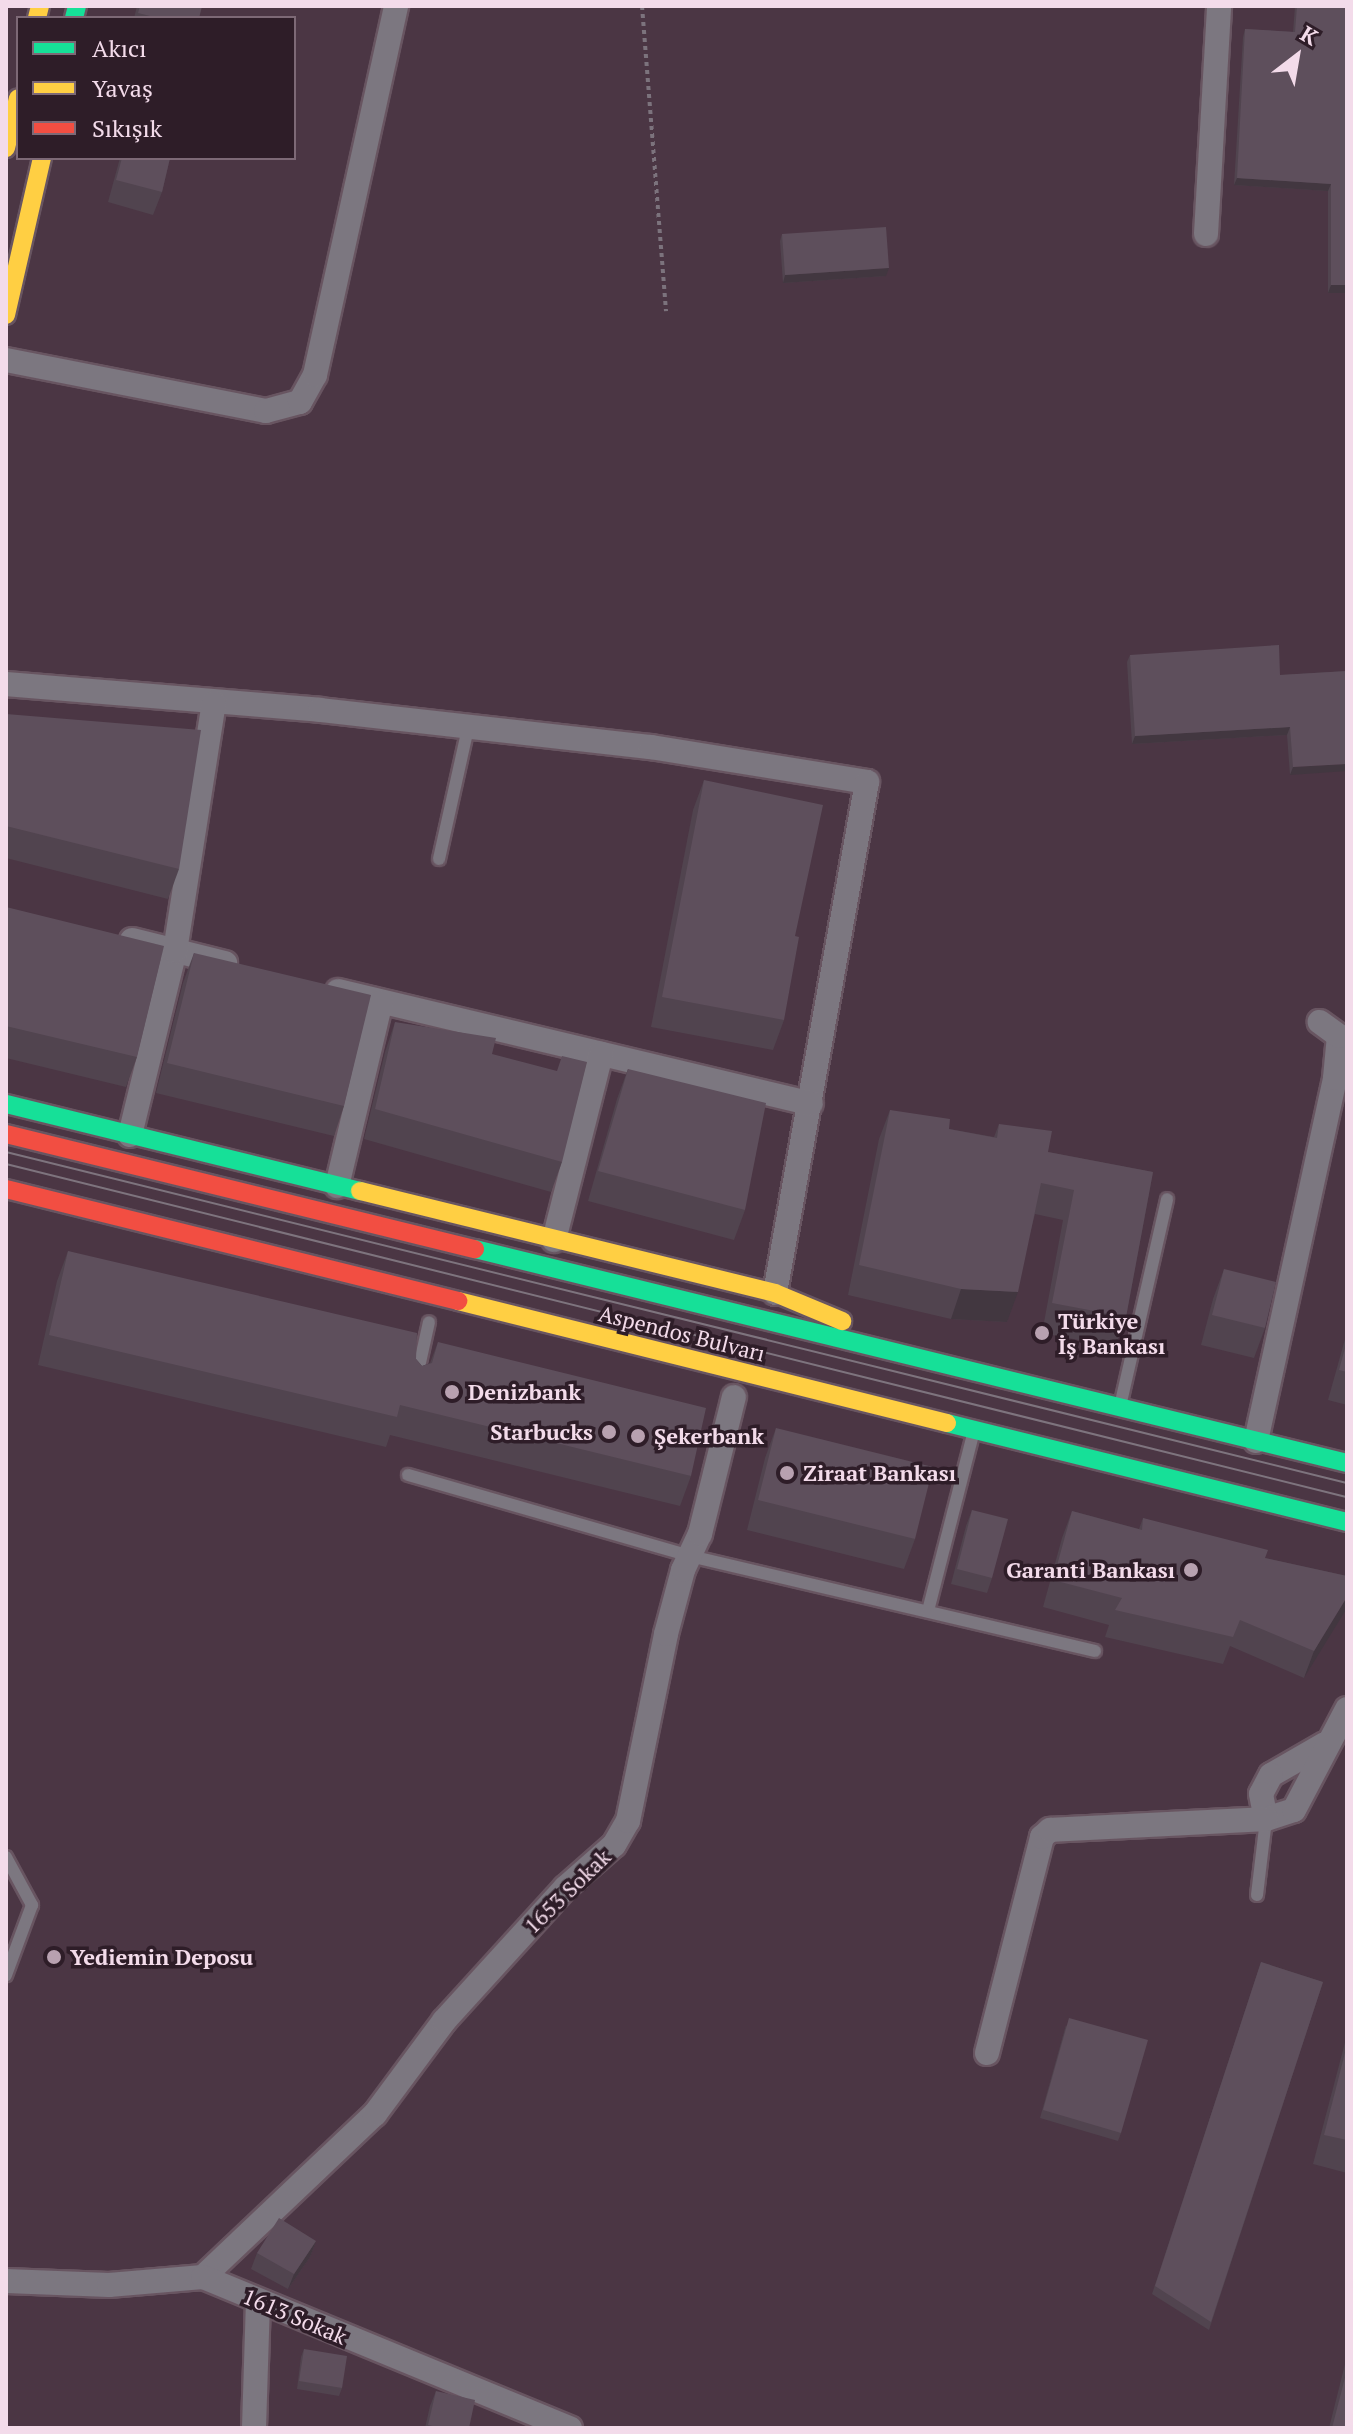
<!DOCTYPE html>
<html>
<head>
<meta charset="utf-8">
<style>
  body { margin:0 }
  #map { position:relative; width:1353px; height:2434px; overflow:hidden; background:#4b3644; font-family:"PT Serif",serif }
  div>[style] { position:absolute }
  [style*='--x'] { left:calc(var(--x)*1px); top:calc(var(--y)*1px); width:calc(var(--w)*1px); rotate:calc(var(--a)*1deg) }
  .path>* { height:4px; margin-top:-2px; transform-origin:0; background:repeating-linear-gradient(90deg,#7c737d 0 4px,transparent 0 8px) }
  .roads { filter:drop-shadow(2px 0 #685561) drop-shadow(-2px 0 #685561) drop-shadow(0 2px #685561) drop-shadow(0 -2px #685561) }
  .lane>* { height:12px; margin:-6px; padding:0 6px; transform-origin:6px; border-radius:6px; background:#7c7780 }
  .street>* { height:24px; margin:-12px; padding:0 12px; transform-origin:12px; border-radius:12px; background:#7c7780 }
  .fast>* { height:18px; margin:-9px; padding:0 9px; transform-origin:9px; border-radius:9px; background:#16e098 }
  .slow>* { height:18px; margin:-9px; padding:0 9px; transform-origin:9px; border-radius:9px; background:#ffcf43 }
  .jam>* { height:18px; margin:-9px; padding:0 9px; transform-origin:9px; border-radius:9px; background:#f24e42 }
  .tram>* { height:2px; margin:-1px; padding:0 1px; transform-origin:1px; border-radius:1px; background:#7e747e }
  .wall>* { inset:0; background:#51444f }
  .shaded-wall>* { inset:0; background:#423740 }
  .building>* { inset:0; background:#5e4f5c }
  .dots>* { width:22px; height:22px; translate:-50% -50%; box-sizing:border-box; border:4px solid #2e1d28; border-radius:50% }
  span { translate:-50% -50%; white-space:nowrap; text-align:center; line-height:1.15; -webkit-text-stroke:7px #2e1d28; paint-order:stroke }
  .poi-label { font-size:22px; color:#f3dbea; font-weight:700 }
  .left { translate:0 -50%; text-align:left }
  .right { translate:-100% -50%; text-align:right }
  .street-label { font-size:22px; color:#f3dbea }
  .frame { position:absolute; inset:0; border:8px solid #f3dbea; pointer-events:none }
  .legend { position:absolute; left:16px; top:16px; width:280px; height:144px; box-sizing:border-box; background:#2e1d28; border:2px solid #7d6976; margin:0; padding:10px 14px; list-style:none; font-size:24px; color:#f3dbea }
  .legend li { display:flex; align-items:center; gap:16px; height:40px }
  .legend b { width:40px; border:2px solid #7d6976 }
  .north { position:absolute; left:1257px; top:16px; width:80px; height:80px; -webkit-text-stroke:6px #2e1d28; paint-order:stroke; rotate:31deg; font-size:22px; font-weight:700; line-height:32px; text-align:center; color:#f3dbea }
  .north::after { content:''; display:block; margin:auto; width:28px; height:36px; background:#f3dbea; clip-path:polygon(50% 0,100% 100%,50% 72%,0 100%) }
</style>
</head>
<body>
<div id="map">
  <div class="path">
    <i style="--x:642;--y:6;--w:306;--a:85.5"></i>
  </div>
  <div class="roads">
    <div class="lane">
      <i style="--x:439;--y:859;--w:134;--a:-77.5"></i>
      <i style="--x:417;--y:1376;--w:55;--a:-77.5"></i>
      <i style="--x:1121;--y:1402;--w:208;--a:-77.2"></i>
      <i style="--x:408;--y:1475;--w:293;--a:16"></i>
      <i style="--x:690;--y:1556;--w:416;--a:13.2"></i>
      <i style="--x:928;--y:1611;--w:183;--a:-75.7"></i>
      <i style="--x:6;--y:1857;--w:55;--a:61.6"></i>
      <i style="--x:32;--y:1905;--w:75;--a:110.4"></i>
      <i style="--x:1257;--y:1895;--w:77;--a:-83.2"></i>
    </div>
    <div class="street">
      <i style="--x:1206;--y:234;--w:228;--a:-86.7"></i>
      <i style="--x:6;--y:360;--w:265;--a:11.1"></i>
      <i style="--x:266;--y:411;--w:35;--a:-15"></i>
      <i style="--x:300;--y:402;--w:31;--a:-61"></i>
      <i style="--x:315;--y:375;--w:378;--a:-77.6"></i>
      <i style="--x:6;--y:684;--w:315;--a:4.7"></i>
      <i style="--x:320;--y:710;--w:333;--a:6.4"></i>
      <i style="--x:651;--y:747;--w:219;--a:9.2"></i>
      <i style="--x:867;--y:782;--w:519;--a:100.21"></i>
      <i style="--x:132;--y:940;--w:96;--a:13.9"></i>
      <i style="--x:338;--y:991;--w:486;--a:13.4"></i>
      <i style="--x:130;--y:1135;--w:189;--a:-76.3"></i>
      <i style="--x:175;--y:951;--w:251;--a:-81.1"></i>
      <i style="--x:337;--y:1186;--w:189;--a:-76.6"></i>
      <i style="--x:554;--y:1240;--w:192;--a:-75.8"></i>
      <i style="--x:1256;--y:1441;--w:371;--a:-77.7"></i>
      <i style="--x:1335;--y:1078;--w:42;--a:-84.6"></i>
      <i style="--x:1339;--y:1036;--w:24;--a:-144"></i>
      <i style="--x:1325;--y:1744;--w:62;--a:150.1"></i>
      <i style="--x:1271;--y:1775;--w:21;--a:118"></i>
      <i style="--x:1261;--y:1794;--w:25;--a:79"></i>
      <i style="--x:1266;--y:1819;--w:29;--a:-18"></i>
      <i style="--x:1294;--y:1810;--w:114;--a:-62.3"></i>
      <i style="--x:987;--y:2053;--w:223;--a:-75.7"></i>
      <i style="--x:1042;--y:1837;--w:11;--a:-41"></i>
      <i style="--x:1050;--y:1830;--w:216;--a:-2.9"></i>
      <i style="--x:203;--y:2277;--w:237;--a:-43.5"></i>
      <i style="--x:375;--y:2114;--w:116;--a:-53.4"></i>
      <i style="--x:444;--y:2021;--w:180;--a:-47.7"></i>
      <i style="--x:565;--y:1888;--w:65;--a:-41.3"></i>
      <i style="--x:614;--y:1845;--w:28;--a:-60"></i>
      <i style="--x:628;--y:1821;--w:191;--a:-78.5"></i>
      <i style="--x:666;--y:1634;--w:66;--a:-75.1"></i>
      <i style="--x:683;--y:1570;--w:40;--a:-65"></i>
      <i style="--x:700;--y:1534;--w:141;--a:-76.1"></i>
      <i style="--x:6;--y:2281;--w:103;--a:2.2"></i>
      <i style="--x:109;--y:2285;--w:94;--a:-4.9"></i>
      <i style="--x:203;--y:2277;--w:397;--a:22.4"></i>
      <i style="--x:254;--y:2428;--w:127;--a:-88.2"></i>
    </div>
    <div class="fast">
      <i style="--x:74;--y:18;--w:12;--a:-76"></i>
      <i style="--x:6;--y:1104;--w:365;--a:13.8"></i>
      <i style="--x:475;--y:1249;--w:898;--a:13.79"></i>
      <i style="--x:947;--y:1423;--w:412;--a:13.9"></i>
    </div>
    <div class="slow">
      <i style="--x:37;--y:18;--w:12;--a:-76"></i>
      <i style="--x:6;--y:148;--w:51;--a:-76.5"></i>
      <i style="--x:6;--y:315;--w:161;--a:-77.1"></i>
      <i style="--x:360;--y:1191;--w:427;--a:13.8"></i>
      <i style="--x:775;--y:1293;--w:73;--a:22.7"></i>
      <i style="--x:458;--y:1301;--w:504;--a:14.01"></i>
    </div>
    <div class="jam">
      <i style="--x:6;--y:1134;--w:483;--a:13.8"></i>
      <i style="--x:6;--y:1189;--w:466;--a:13.9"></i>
    </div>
  </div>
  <div class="tram">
    <i style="--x:6;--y:1152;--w:1381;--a:13.87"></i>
    <i style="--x:6;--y:1164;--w:1382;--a:13.95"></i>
  </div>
  <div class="wall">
    <i style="clip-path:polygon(137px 6px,202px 6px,199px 18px,134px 18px)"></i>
    <i style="clip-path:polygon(1295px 6px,1347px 6px,1347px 293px,1328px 293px,1328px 191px,1234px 185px,1243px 37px,1245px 29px,1293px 32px)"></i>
    <i style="clip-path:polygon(120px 158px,170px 158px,162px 192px,153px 215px,108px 202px)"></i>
    <i style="clip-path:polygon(782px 234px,886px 276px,783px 283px,780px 241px)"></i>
    <i style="clip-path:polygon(1130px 655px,1280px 675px,1347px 671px,1290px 775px,1287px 735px,1132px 744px,1127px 662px)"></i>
    <i style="clip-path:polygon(6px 714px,179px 869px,168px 899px,6px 858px)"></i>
    <i style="clip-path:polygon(704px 780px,784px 1020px,773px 1050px,651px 1027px,693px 810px)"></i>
    <i style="clip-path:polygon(6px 907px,137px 1057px,126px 1087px,6px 1058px)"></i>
    <i style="clip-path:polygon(194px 953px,344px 1106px,334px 1136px,156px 1093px,183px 983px)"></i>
    <i style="clip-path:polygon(395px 1022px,492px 1054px,562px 1162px,551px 1192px,364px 1139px,385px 1052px)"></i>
    <i style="clip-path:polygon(628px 1069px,745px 1210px,734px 1240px,588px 1201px,617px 1099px)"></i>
    <i style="clip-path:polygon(890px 1110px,949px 1129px,994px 1137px,999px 1124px,1048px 1152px,1153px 1172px,1126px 1317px,1115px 1347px,1042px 1333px,1063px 1220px,1035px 1214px,1007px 1322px,951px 1319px,848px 1295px,879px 1139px)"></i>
    <i style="clip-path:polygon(68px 1251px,416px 1359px,422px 1366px,430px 1363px,438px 1342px,691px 1476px,680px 1506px,390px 1435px,386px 1447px,38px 1365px,57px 1281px)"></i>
    <i style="clip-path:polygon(1224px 1269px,1265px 1328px,1254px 1358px,1201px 1345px,1213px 1299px)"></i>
    <i style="clip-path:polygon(1347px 1332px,1347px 1405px,1328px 1400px)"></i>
    <i style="clip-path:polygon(776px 1428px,915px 1539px,904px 1569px,747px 1530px,765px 1458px)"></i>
    <i style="clip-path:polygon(972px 1510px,992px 1578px,987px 1593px,951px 1584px,966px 1526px)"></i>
    <i style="clip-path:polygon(1072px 1511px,1139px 1529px,1143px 1518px,1265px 1558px,1347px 1576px,1304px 1678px,1230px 1646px,1223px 1664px,1105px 1637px,1109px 1625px,1043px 1607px,1062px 1538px)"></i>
    <i style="clip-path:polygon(1261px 1962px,1323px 1982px,1209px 2330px,1152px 2294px)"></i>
    <i style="clip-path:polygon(1066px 2025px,1121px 2133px,1118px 2141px,1040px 2118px)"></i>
    <i style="clip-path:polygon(1347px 2035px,1347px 2173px,1313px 2164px)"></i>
    <i style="clip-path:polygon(316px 2241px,310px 2257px,288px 2289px,251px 2269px,257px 2253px)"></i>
    <i style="clip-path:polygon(304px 2349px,342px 2388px,339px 2396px,297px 2389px,301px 2357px)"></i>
    <i style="clip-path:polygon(1347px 2356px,1347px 2428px,1329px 2428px)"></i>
    <i style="clip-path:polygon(436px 2391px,469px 2428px,425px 2428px,430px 2406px)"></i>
  </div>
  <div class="shaded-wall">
    <i style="clip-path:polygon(1237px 178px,1331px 184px,1328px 191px,1234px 185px)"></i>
    <i style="clip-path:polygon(889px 268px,886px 276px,783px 283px,785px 275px)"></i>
    <i style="clip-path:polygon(1331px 285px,1347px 285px,1347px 293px,1328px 293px)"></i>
    <i style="clip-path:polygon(1290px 727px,1287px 735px,1132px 744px,1135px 736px)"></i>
    <i style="clip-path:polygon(1347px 764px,1347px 771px,1290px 775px,1293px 767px)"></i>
    <i style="clip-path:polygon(961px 1289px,1018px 1292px,1007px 1322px,951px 1319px)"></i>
    <i style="clip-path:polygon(1347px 1597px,1347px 1608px,1304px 1678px,1314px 1651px)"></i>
    <i style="clip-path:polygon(316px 2241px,310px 2257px,288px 2289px,294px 2274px)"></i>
  </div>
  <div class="building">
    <i style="clip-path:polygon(140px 6px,202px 6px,199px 18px,158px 18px,138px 13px)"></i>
    <i style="clip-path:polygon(1297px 6px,1347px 6px,1347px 285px,1331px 285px,1331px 184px,1237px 178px,1245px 29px,1295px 32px)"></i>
    <i style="clip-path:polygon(122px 158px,170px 158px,162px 192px,116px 180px)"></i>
    <i style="clip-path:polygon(886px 227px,889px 268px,785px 275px,782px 234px)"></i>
    <i style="clip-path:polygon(1279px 645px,1280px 675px,1347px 671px,1347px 764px,1293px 767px,1290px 727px,1135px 736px,1130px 655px)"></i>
    <i style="clip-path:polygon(6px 714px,201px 730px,179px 869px,6px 826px)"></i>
    <i style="clip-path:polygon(704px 780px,823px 805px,795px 936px,799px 937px,784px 1020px,662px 997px)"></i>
    <i style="clip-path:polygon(6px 907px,164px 946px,137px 1057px,6px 1026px)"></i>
    <i style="clip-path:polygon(194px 953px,371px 995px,344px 1106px,167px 1063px)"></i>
    <i style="clip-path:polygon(395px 1022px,496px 1038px,492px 1054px,557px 1071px,562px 1056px,587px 1062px,562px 1162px,375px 1109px)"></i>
    <i style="clip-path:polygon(628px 1069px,766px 1103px,745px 1210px,598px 1171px)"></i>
    <i style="clip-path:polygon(890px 1110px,950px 1119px,949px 1129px,997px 1138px,999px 1124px,1052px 1131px,1048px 1152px,1153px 1172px,1126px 1317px,1052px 1303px,1074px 1190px,1041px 1183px,1018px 1292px,961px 1289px,859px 1265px)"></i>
    <i style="clip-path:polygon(68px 1251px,417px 1333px,416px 1359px,422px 1366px,432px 1363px,438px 1342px,706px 1408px,691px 1476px,400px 1405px,397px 1417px,49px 1335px)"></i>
    <i style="clip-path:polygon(1224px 1269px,1276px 1282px,1265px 1328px,1212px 1315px)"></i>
    <i style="clip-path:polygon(1347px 1341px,1347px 1372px,1339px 1370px)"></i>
    <i style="clip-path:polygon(776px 1428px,933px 1467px,915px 1539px,758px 1500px)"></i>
    <i style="clip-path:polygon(972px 1510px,1008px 1519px,992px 1578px,957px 1569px)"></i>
    <i style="clip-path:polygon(1072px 1511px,1142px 1530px,1143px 1518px,1268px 1550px,1265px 1558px,1347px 1576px,1347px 1597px,1314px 1651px,1240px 1620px,1233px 1637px,1115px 1610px,1122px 1598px,1053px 1580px)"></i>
    <i style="clip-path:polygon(1261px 1962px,1323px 1982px,1211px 2322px,1155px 2286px)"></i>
    <i style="clip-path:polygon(1069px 2018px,1148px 2040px,1121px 2133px,1043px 2110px)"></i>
    <i style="clip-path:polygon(1347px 2045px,1347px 2140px,1324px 2135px)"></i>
    <i style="clip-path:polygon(279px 2218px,316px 2241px,294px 2274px,257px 2253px)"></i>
    <i style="clip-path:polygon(304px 2349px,347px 2356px,342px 2388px,299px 2381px)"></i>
    <i style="clip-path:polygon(1347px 2370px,1347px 2428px,1332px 2428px)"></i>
    <i style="clip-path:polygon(436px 2391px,475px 2400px,469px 2428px,441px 2428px,428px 2425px)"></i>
  </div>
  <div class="dots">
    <i style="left:1042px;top:1333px;background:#b8a1b0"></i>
    <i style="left:452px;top:1392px;background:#b8a1b0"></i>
    <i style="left:609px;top:1432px;background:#b8a1b0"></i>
    <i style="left:638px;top:1436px;background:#b8a1b0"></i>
    <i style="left:787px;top:1473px;background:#b8a1b0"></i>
    <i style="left:1191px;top:1570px;background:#b8a1b0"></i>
    <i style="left:54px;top:1957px;background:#b8a1b0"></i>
  </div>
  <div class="poi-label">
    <span class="left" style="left:1058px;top:1333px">Türkiye<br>İş Bankası</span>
    <span class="left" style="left:468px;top:1392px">Denizbank</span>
    <span class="right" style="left:593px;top:1432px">Starbucks</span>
    <span class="left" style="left:654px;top:1436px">Şekerbank</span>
    <span class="left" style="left:803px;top:1473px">Ziraat Bankası</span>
    <span class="right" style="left:1175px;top:1570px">Garanti Bankası</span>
    <span class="left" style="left:70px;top:1957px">Yediemin Deposu</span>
  </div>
  <div class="street-label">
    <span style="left:682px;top:1333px;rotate:14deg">Aspendos Bulvarı</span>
    <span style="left:567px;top:1891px;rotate:-44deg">1653 Sokak</span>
    <span style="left:295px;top:2316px;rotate:23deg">1613 Sokak</span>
  </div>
  <div class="frame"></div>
  <ul class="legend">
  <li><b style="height:10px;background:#16e098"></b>Akıcı</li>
  <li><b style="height:10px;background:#ffcf43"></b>Yavaş</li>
  <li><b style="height:10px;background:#f24e42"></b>Sıkışık</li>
  </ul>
  <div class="north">K</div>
</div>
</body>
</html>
